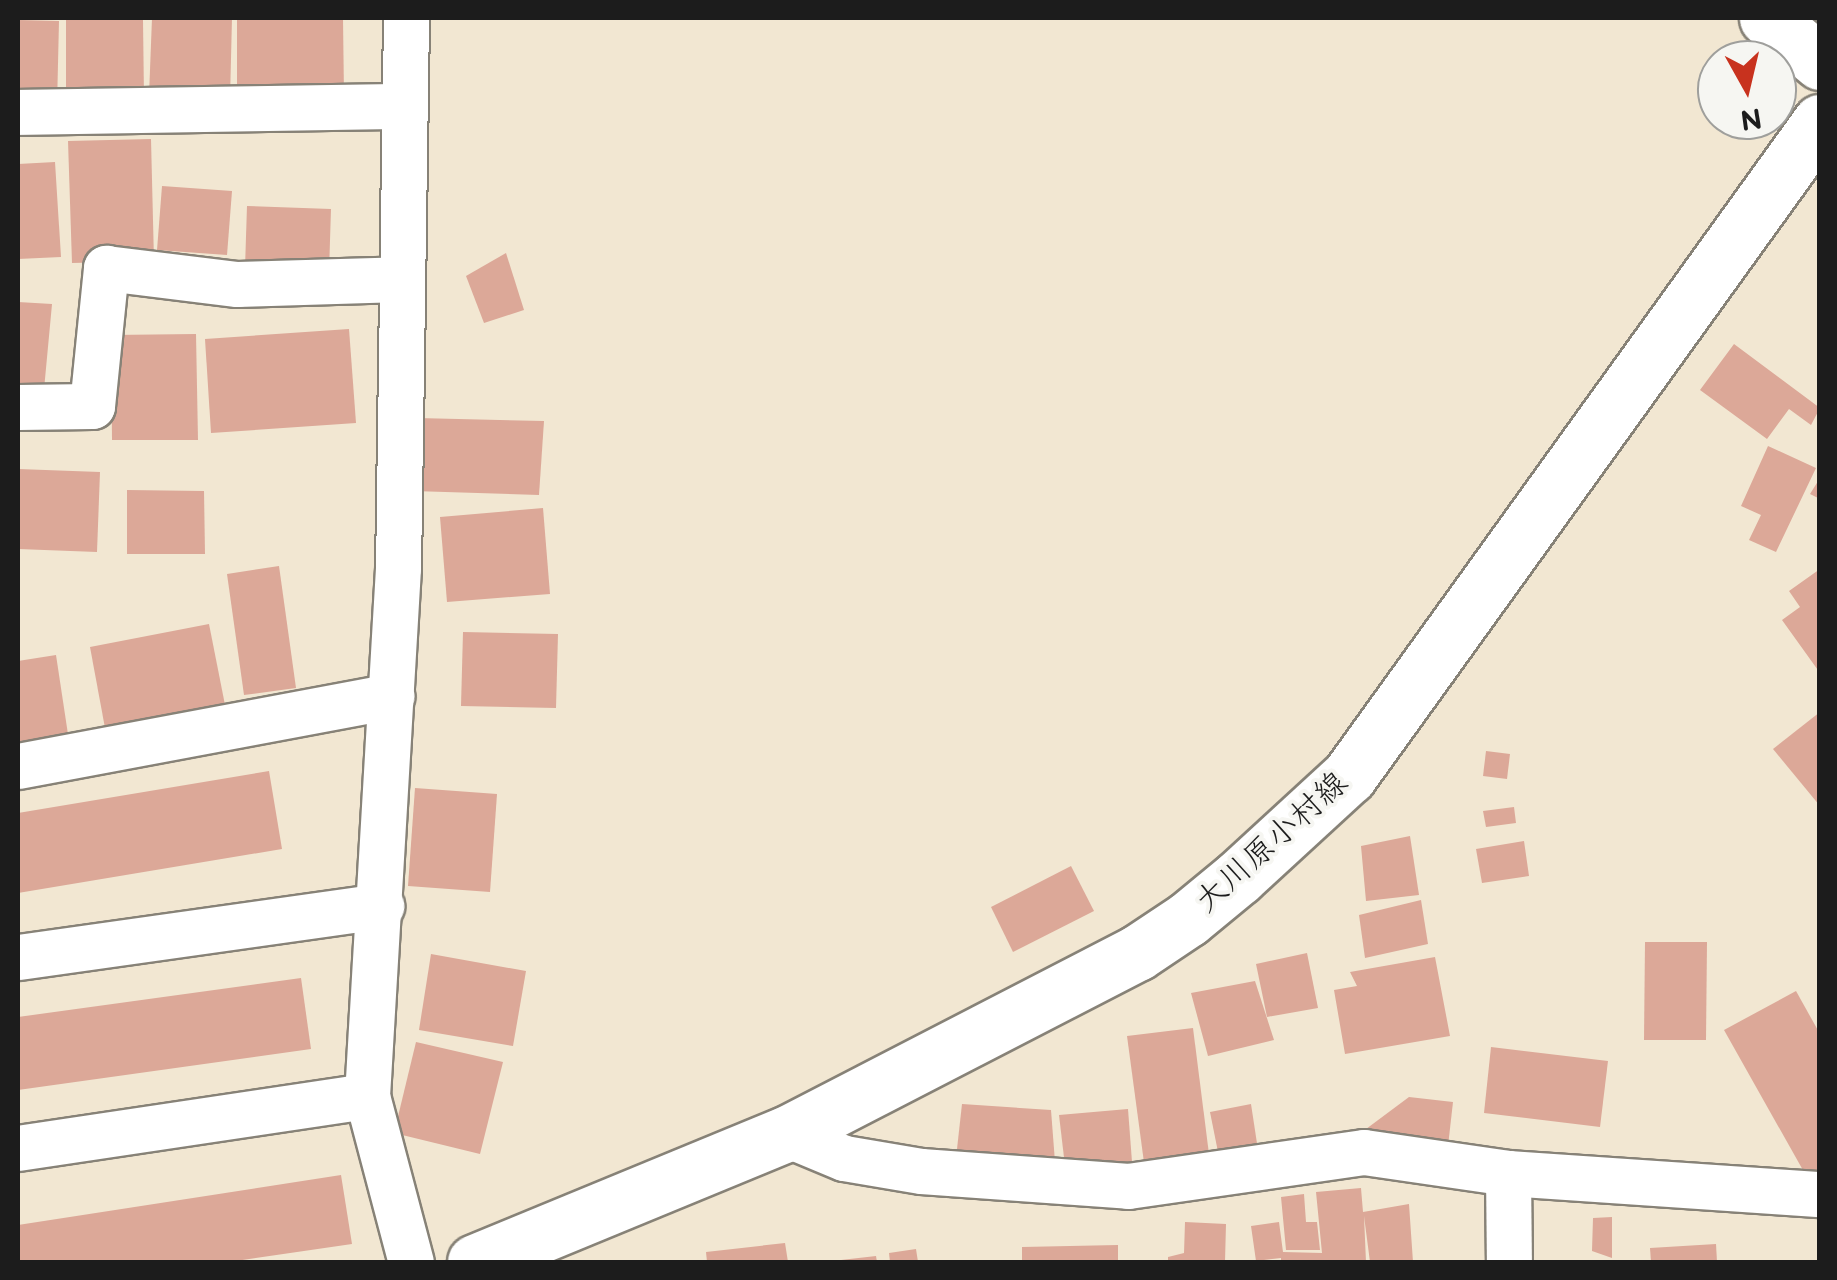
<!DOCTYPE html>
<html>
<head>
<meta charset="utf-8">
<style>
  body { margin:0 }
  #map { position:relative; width:1837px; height:1280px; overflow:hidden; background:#f2e7d2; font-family:"Balsamiq Sans","Klee One",sans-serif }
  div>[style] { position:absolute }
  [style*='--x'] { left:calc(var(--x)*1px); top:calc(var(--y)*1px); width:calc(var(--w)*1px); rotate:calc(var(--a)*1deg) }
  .building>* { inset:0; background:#dca898 }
  .roads { filter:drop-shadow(2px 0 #878277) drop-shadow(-2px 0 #878277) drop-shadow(0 2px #878277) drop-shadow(0 -2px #878277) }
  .minor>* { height:45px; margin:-22.5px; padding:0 22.5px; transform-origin:22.5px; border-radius:22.5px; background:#fff }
  .major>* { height:55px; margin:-27.5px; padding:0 27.5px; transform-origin:27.5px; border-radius:27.5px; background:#fff }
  span { translate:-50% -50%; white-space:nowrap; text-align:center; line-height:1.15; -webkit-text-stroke:8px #f6f6f2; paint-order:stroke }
  .street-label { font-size:32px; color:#1c1c1c }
  .frame { position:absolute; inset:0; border:20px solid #1c1c1c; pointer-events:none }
  .north { position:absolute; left:1697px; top:40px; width:100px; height:100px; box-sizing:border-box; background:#f6f6f2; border:2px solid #9f9f9c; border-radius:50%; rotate:172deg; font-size:28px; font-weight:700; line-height:40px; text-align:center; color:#1c1c1c }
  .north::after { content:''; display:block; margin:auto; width:35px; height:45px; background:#c8321e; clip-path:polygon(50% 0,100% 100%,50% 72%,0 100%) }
</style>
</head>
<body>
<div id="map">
  <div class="building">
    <i style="clip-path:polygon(152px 18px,232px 18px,230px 99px,149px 96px)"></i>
    <i style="clip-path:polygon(237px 18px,343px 18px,344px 97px,237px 98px)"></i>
    <i style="clip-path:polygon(18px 20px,59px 21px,57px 106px,18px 105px)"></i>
    <i style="clip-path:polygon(66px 20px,143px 20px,144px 98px,66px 99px)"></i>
    <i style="clip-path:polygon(151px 139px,154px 261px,72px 263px,68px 141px)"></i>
    <i style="clip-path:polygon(55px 162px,61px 257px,18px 259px,18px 164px)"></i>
    <i style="clip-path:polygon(162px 186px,232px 191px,227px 255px,157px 250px)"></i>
    <i style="clip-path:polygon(247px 206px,331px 209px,329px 272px,245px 268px)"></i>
    <i style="clip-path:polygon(506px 253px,524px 310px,484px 323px,466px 276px)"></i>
    <i style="clip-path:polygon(18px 302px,52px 304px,43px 400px,18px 398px)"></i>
    <i style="clip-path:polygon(349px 329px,356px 423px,211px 433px,205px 339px)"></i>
    <i style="clip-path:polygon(196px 334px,198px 440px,112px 440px,111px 335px)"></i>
    <i style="clip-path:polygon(1734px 344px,1820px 408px,1811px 425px,1789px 409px,1767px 439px,1700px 390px)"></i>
    <i style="clip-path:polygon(417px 418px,544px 421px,539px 495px,413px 491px)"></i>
    <i style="clip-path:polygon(1768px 446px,1816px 468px,1776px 552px,1749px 540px,1761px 515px,1741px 506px)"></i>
    <i style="clip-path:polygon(18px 469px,100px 472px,97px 552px,18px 549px)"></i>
    <i style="clip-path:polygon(1820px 478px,1820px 499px,1810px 494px)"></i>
    <i style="clip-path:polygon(127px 490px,204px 491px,205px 554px,127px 554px)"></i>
    <i style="clip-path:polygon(543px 508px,550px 594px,447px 602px,440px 517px)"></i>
    <i style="clip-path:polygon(279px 566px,296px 688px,244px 695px,227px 574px)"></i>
    <i style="clip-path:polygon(1820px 569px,1820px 673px,1782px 620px,1800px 607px,1789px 591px)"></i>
    <i style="clip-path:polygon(209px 624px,225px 705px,105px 728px,90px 647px)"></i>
    <i style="clip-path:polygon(463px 632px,558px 634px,556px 708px,461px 706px)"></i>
    <i style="clip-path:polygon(56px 655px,69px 741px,18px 748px,18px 661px)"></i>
    <i style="clip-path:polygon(1820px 712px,1820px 806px,1773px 749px)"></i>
    <i style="clip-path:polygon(1486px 751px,1510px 754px,1507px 779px,1483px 776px)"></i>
    <i style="clip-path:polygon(269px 771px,282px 849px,18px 893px,18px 813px)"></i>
    <i style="clip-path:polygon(415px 788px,497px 794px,490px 892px,408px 886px)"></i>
    <i style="clip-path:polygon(1514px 807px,1516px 823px,1486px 827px,1483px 811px)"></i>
    <i style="clip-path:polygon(1410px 836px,1419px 895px,1366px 901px,1361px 846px)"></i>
    <i style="clip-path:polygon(1524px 841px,1529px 876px,1482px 883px,1476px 849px)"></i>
    <i style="clip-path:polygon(1071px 866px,1094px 911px,1013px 952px,991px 907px)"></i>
    <i style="clip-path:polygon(1421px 900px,1428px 944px,1365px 958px,1359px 915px)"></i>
    <i style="clip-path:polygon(1645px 942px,1707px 942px,1706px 1040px,1644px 1040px)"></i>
    <i style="clip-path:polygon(1307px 953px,1318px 1008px,1267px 1017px,1256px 964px)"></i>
    <i style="clip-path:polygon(431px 954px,526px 971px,513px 1046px,419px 1030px)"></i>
    <i style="clip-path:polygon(1435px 957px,1450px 1036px,1345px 1054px,1334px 990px,1357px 986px,1350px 972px)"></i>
    <i style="clip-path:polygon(301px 978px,311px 1049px,18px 1090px,18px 1017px)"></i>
    <i style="clip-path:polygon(1255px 981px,1274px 1040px,1208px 1056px,1191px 993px)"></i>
    <i style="clip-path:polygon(1796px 991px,1820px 1034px,1820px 1185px,1813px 1188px,1724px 1030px)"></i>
    <i style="clip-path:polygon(1193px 1028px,1210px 1162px,1145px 1170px,1127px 1036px)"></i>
    <i style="clip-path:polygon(416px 1042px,503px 1062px,480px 1154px,394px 1133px)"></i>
    <i style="clip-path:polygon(1491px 1047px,1608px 1061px,1600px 1127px,1484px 1113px)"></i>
    <i style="clip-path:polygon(1409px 1097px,1453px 1102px,1448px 1146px,1358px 1135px)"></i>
    <i style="clip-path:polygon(962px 1104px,1051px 1110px,1055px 1162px,956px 1158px)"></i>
    <i style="clip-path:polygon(1251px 1104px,1258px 1150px,1219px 1157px,1210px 1112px)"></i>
    <i style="clip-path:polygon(1128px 1109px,1132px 1162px,1065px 1166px,1059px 1115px)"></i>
    <i style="clip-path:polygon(341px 1175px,352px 1244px,229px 1262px,18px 1262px,18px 1225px)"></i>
    <i style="clip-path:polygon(1361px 1188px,1363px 1212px,1409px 1204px,1413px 1262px,1370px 1262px,1364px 1216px,1366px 1262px,1281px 1262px,1281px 1258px,1256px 1261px,1251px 1226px,1279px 1222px,1283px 1252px,1322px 1253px,1316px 1192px)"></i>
    <i style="clip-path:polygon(1304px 1194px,1306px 1222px,1317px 1222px,1320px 1250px,1286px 1250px,1281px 1197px)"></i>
    <i style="clip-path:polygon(1612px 1217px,1612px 1258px,1592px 1251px,1593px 1218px)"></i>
    <i style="clip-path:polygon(1185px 1222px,1226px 1224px,1225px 1262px,1168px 1262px,1168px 1257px,1184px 1253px)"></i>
    <i style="clip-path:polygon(785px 1243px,788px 1262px,707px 1262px,706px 1252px)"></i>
    <i style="clip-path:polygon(1716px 1244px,1717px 1262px,1651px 1262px,1650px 1248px)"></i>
    <i style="clip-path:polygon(1118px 1245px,1118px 1262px,1022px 1262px,1022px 1247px)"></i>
    <i style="clip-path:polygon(916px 1249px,918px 1262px,890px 1262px,889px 1253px)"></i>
    <i style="clip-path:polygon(876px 1256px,877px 1262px,841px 1262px,841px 1260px)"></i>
  </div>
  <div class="roads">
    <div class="minor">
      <i style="--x:406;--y:18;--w:550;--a:90.83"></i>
      <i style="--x:398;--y:568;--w:529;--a:93.36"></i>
      <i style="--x:367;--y:1096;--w:172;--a:75.2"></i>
      <i style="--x:18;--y:112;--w:386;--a:-0.9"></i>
      <i style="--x:18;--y:407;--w:74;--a:-0.8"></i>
      <i style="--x:92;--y:406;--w:139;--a:-84.2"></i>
      <i style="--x:106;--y:268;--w:132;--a:7"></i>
      <i style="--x:237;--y:284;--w:164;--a:-1.7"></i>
      <i style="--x:18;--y:766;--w:380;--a:-10.6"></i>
      <i style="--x:18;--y:957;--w:367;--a:-8"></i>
      <i style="--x:786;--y:1134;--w:63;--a:22.5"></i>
      <i style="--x:844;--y:1158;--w:78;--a:9.6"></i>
      <i style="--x:921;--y:1171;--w:208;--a:4.1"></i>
      <i style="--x:1128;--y:1186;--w:238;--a:-8.2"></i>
      <i style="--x:1364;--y:1152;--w:146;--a:8.3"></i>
      <i style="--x:1508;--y:1173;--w:313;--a:3.9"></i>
      <i style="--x:18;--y:1148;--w:353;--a:-8.5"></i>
      <i style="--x:1508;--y:1173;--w:89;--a:89.4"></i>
    </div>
    <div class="major">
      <i style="--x:1767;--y:18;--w:69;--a:39.7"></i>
      <i style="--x:475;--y:1262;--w:336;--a:-22.4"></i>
      <i style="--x:786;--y:1134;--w:395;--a:-27.3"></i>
      <i style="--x:1137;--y:953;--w:61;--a:-33.7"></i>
      <i style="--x:1188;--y:919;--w:66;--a:-39.5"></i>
      <i style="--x:1239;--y:877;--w:149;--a:-42.6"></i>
      <i style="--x:1349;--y:776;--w:806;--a:-54.24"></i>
    </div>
  </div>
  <div class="street-label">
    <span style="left:1272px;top:843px;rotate:-42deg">大川原小村線</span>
  </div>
  <div class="frame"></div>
  <div class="north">N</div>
</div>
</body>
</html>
